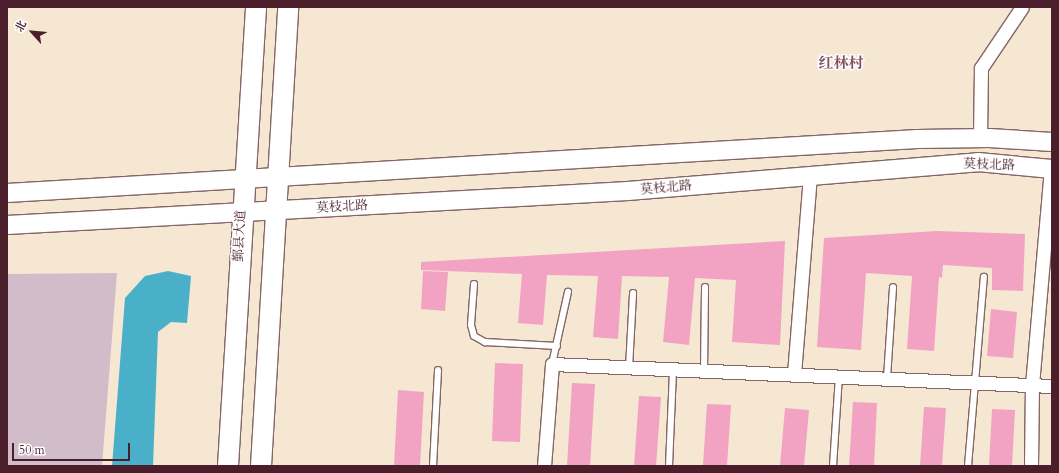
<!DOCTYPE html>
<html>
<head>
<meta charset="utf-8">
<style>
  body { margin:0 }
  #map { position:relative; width:1059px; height:473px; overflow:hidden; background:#f5e7d2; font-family:Cardo,"Noto Serif SC",serif }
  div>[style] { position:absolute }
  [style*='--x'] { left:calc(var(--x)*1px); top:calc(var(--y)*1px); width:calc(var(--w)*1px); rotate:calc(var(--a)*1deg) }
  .industrial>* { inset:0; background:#d1bdc9 }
  .water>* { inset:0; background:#4ab0ca }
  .building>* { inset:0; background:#f2a3c3 }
  .roads { filter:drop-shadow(1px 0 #866565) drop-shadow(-1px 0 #866565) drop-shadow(0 1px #866565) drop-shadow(0 -1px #866565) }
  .lane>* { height:6px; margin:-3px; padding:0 3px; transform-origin:3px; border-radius:3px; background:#fff }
  .street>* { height:13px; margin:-6.5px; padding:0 6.5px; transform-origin:6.5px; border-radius:6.5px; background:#fff }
  .secondary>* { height:18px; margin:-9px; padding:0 9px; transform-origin:9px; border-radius:9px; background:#fff }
  .primary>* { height:20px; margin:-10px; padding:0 10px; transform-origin:10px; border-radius:10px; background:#fff }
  span { translate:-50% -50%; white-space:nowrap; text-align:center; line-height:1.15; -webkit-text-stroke:3px #fff; paint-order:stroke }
  .street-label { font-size:13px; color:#4a1f2b }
  .quarter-label { font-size:15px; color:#854d60; font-weight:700 }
  .frame { position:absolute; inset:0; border:8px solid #4a1f2b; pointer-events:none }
  .north { position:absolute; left:12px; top:12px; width:40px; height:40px; -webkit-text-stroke:3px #fff; paint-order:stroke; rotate:297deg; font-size:11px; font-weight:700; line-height:16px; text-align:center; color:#4a1f2b }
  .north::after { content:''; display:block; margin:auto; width:14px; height:18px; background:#4a1f2b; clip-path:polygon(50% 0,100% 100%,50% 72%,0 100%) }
  .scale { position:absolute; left:12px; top:443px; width:118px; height:18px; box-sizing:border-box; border:2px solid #4a1f2b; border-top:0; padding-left:5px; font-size:12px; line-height:14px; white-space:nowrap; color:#4a1f2b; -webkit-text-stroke:3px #fff; paint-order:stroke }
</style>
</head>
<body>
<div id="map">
  <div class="industrial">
    <i style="clip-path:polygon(117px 273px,102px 466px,7px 466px,7px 274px)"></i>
  </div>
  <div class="water">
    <i style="clip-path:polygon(168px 271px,191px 276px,187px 323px,171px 322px,158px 332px,153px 466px,112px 466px,125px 298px,145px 276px)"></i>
  </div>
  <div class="building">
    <i style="clip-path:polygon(937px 231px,1025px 234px,1023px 291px,992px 290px,992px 268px,943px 265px,942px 278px,939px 277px,934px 351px,907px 349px,912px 276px,866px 273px,861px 350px,817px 347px,824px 238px)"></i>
    <i style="clip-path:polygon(785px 241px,780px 345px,732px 342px,736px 280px,695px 278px,689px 345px,663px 342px,669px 277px,622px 276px,618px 339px,593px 337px,598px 276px,547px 275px,543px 325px,518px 323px,522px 274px,421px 270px,421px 262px)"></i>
    <i style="clip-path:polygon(423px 271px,448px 272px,445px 311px,421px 309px)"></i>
    <i style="clip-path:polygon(991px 309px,1017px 312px,1013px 358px,987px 356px)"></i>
    <i style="clip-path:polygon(495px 363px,523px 364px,520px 442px,492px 441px)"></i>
    <i style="clip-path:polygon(572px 383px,595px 384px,590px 466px,567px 466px)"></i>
    <i style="clip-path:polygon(398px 390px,424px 392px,420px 466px,394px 466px)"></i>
    <i style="clip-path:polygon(639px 396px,661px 397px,656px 466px,634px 466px)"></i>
    <i style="clip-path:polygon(853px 402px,877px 403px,874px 466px,849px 466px)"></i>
    <i style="clip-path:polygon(707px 404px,731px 405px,727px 466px,703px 466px)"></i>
    <i style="clip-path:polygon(924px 407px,946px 408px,942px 466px,920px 466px)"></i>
    <i style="clip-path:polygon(785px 408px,809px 410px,804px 466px,780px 466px)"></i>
    <i style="clip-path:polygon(992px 409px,1015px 410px,1012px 466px,989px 466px)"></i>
  </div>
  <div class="roads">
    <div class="lane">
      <i style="--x:474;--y:284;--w:41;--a:94.2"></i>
      <i style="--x:471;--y:325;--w:11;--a:75"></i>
      <i style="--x:474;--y:336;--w:13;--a:29"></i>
      <i style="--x:485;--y:342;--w:72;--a:3.2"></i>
      <i style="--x:552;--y:364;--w:74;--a:-77.5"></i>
      <i style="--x:629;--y:368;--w:75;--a:-86.9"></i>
      <i style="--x:704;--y:371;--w:84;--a:-89.3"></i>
      <i style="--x:887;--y:378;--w:91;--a:-86.2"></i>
      <i style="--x:433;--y:466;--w:96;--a:-87"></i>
      <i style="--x:669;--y:466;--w:97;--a:-87.6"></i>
      <i style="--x:833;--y:466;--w:90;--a:-86.2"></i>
      <i style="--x:968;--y:466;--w:190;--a:-85.2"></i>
    </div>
    <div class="street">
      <i style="--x:980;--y:138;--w:70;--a:-89.2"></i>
      <i style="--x:981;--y:68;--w:73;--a:-56.1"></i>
      <i style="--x:794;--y:374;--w:199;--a:-85.4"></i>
      <i style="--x:544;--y:466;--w:102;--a:-85.5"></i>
      <i style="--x:552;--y:364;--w:500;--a:2.52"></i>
      <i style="--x:1031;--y:466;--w:81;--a:-89.3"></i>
      <i style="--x:1032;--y:385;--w:217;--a:-85"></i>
    </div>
    <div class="secondary">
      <i style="--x:7;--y:193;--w:912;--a:-3.4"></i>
      <i style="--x:917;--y:139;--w:72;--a:-0.8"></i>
      <i style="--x:989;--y:138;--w:63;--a:3.6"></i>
      <i style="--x:7;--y:225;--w:622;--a:-3.13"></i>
      <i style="--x:628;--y:191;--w:351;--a:-4.7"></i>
      <i style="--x:978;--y:162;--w:74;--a:5.4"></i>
    </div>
    <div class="primary">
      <i style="--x:228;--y:466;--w:460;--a:-86.5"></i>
      <i style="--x:261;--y:466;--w:460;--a:-86.6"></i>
    </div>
  </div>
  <div class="street-label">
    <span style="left:989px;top:165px;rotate:2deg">莫枝北路</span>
    <span style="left:666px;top:188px;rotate:-5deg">莫枝北路</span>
    <span style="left:342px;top:207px;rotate:-3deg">莫枝北路</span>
    <span style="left:240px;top:236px;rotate:-87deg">鄞县大道</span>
  </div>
  <div class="quarter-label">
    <span style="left:841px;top:64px">红林村</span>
  </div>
  <div class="frame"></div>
  <div class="north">北</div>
  <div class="scale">50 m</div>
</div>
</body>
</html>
